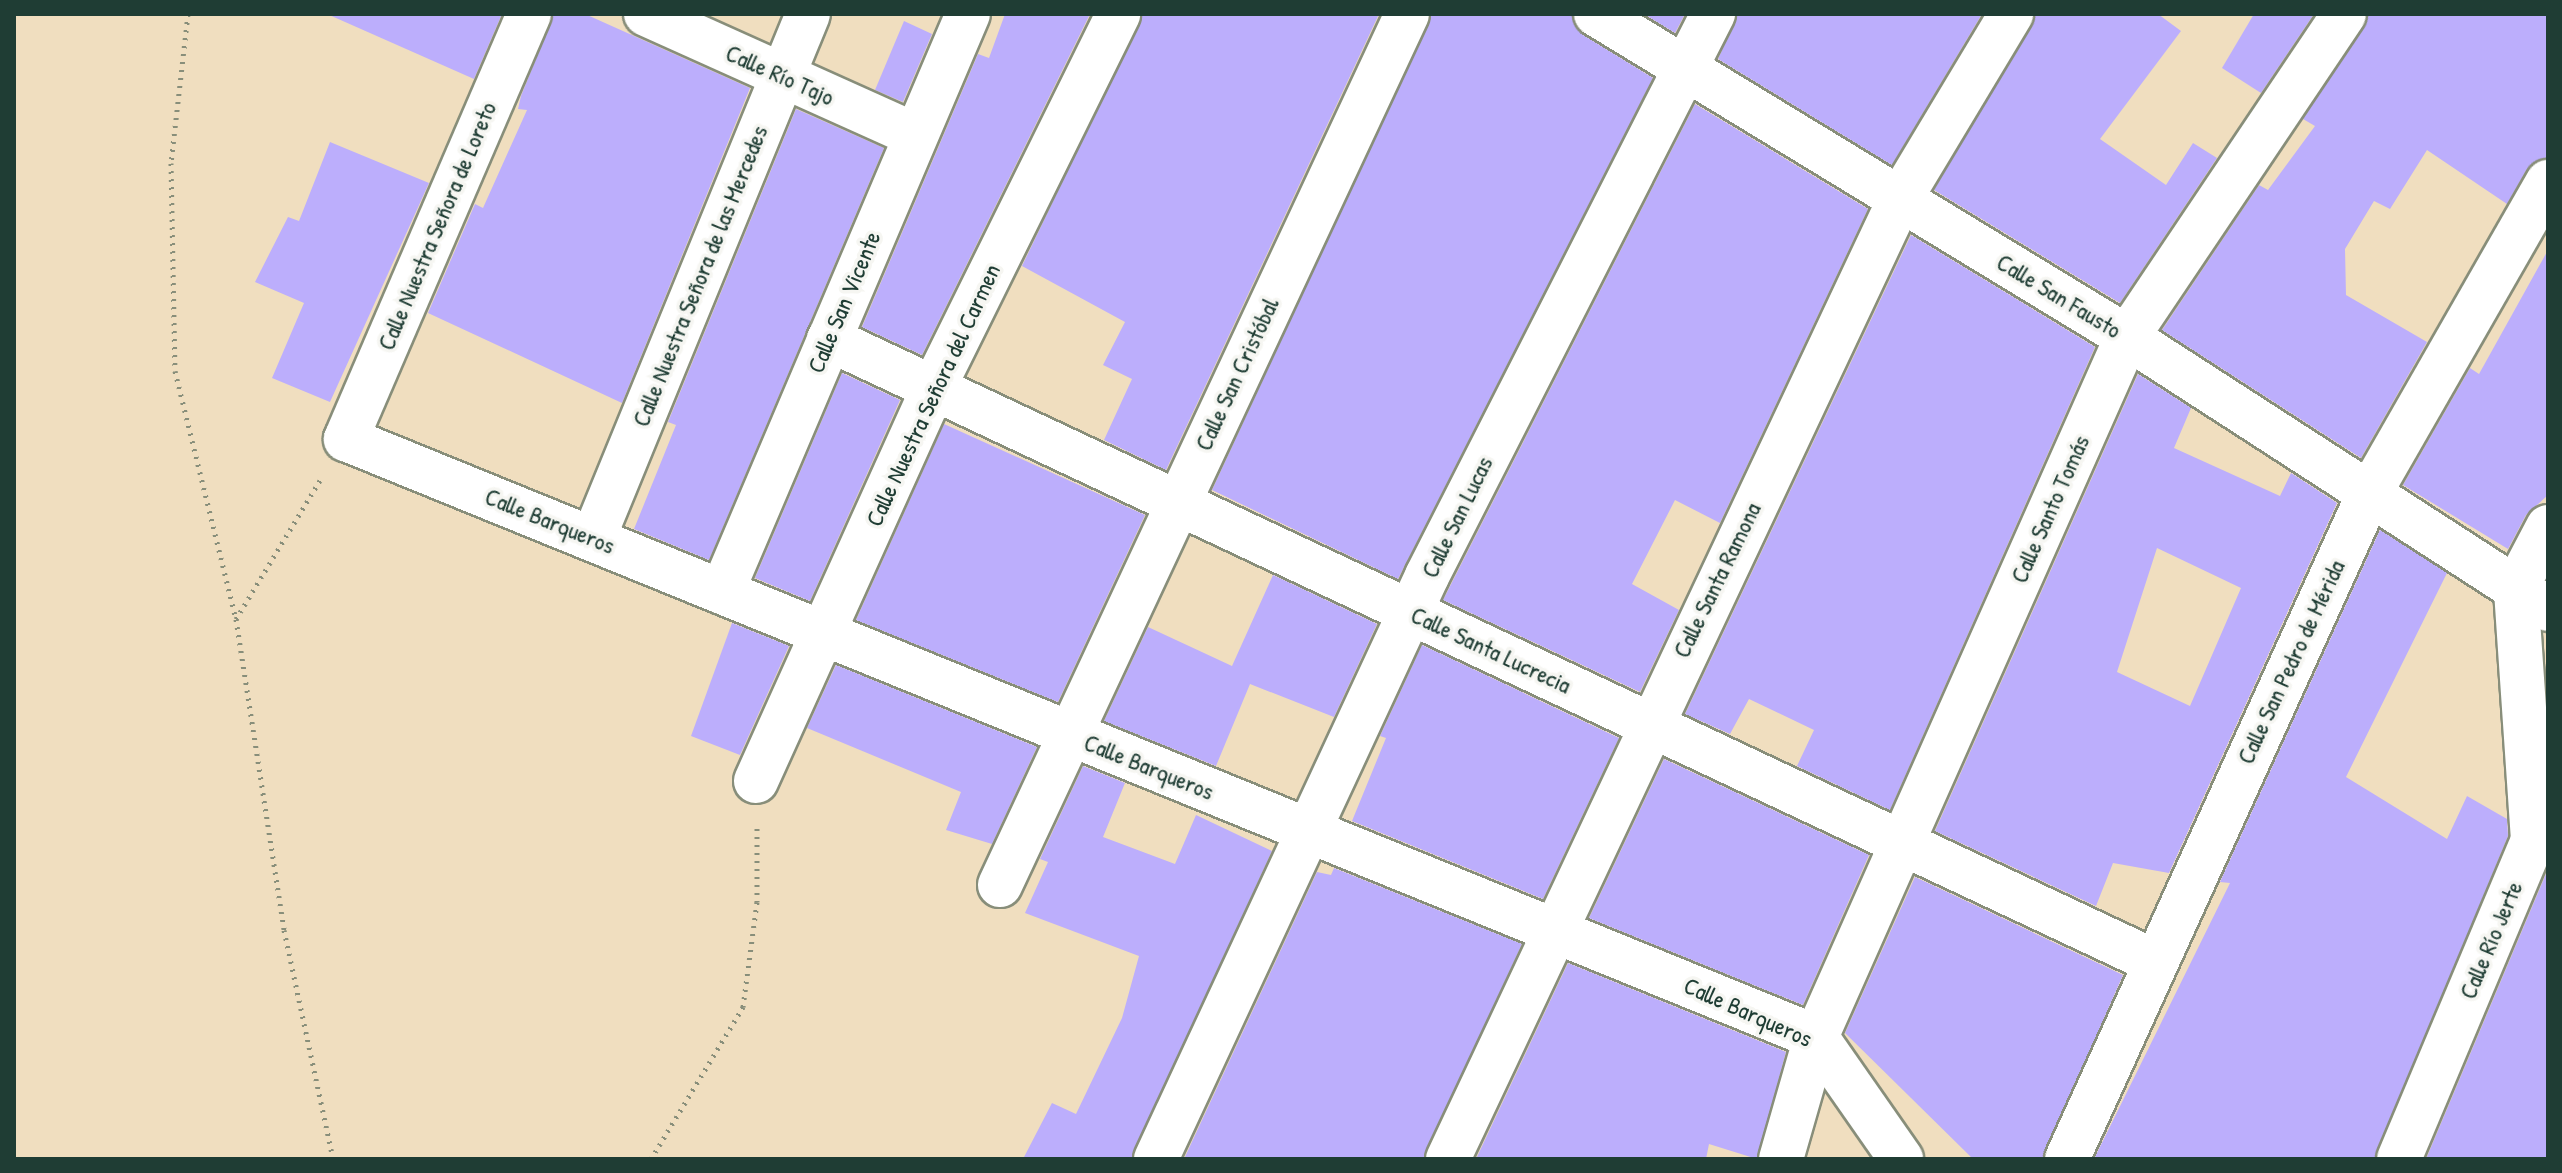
<!DOCTYPE html>
<html>
<head>
<meta charset="utf-8">
<style>
  body { margin:0 }
  #map { position:relative; width:2562px; height:1173px; overflow:hidden; background:#f0debf; font-family:"Patrick Hand",sans-serif }
  div>[style] { position:absolute }
  [style*='--x'] { left:calc(var(--x)*1px); top:calc(var(--y)*1px); width:calc(var(--w)*1px); rotate:calc(var(--a)*1deg) }
  .building>* { inset:0; background:#bcaefc }
  .path>* { height:5px; margin-top:-2.5px; transform-origin:0; background:repeating-linear-gradient(90deg,#888e7a 0 2px,transparent 0 8px) }
  .roads { filter:drop-shadow(2px 0 #888e7a) drop-shadow(-2px 0 #888e7a) drop-shadow(0 2px #888e7a) drop-shadow(0 -2px #888e7a) }
  .minor>* { height:44px; margin:-22px; padding:0 22px; transform-origin:22px; border-radius:22px; background:#fff }
  span { translate:-50% -50%; white-space:nowrap; text-align:center; line-height:1.15; -webkit-text-stroke:7px #f6f6f2; paint-order:stroke }
  .street-label { font-size:24px; color:#1f3d34 }
  .frame { position:absolute; inset:0; border:16px solid #1f3d34; pointer-events:none }
</style>
</head>
<body>
<div id="map">
  <div class="building">
    <i style="clip-path:polygon(327px 14px,502px 14px,474px 79px)"></i>
    <i style="clip-path:polygon(554px 14px,585px 14px,750px 88px,622px 403px,428px 313px,475px 204px,483px 208px,527px 110px,518px 109px,521px 96px)"></i>
    <i style="clip-path:polygon(1005px 14px,1090px 14px,922px 355px,862px 327px,978px 54px,989px 58px)"></i>
    <i style="clip-path:polygon(1143px 14px,1379px 14px,1166px 470px,1104px 440px,1132px 379px,1103px 365px,1125px 322px,1022px 266px)"></i>
    <i style="clip-path:polygon(1432px 14px,1571px 14px,1583px 35px,1653px 78px,1398px 579px,1212px 490px)"></i>
    <i style="clip-path:polygon(1644px 14px,1685px 14px,1675px 33px)"></i>
    <i style="clip-path:polygon(1738px 14px,1982px 14px,1892px 165px,1718px 59px)"></i>
    <i style="clip-path:polygon(2036px 14px,2158px 14px,2181px 31px,2100px 139px,2166px 185px,2193px 143px,2217px 158px,2120px 303px,1934px 190px)"></i>
    <i style="clip-path:polygon(2254px 14px,2314px 14px,2261px 93px,2222px 68px)"></i>
    <i style="clip-path:polygon(2369px 14px,2548px 14px,2548px 157px,2527px 169px,2507px 204px,2427px 150px,2390px 209px,2374px 201px,2345px 249px,2346px 295px,2427px 342px,2361px 458px,2162px 330px,2259px 185px,2268px 190px,2315px 126px,2303px 119px)"></i>
    <i style="clip-path:polygon(904px 21px,932px 34px,903px 102px,875px 90px)"></i>
    <i style="clip-path:polygon(1695px 104px,1868px 209px,1720px 523px,1675px 500px,1632px 584px,1679px 610px,1640px 692px,1443px 600px)"></i>
    <i style="clip-path:polygon(796px 109px,884px 148px,709px 560px,634px 529px,676px 425px,668px 422px)"></i>
    <i style="clip-path:polygon(330px 142px,429px 183px,330px 402px,272px 378px,304px 303px,255px 282px,288px 217px,299px 221px)"></i>
    <i style="clip-path:polygon(1911px 235px,2095px 347px,1890px 810px,1797px 766px,1814px 730px,1749px 699px,1730px 734px,1685px 714px)"></i>
    <i style="clip-path:polygon(2548px 250px,2548px 495px,2526px 515px,2508px 549px,2403px 485px,2470px 368px,2479px 374px)"></i>
    <i style="clip-path:polygon(842px 373px,900px 400px,810px 601px,755px 578px)"></i>
    <i style="clip-path:polygon(evenodd,2138px 374px,2191px 408px,2174px 448px,2280px 496px,2291px 473px,2337px 503px,2169px 873px,2113px 863px,2096px 906px,1935px 831px,2138px 374px,2157px 548px,2241px 588px,2190px 706px,2117px 672px,2157px 548px)"></i>
    <i style="clip-path:polygon(944px 424px,1145px 515px,1058px 702px,856px 620px)"></i>
    <i style="clip-path:polygon(2380px 530px,2447px 573px,2346px 777px,2447px 839px,2467px 796px,2507px 819px,2508px 836px,2375px 1159px,2094px 1159px,2230px 883px,2220px 882px)"></i>
    <i style="clip-path:polygon(1273px 575px,1377px 624px,1334px 717px,1250px 684px,1216px 766px,1104px 721px,1148px 627px,1232px 666px)"></i>
    <i style="clip-path:polygon(732px 623px,789px 646px,740px 755px,691px 736px)"></i>
    <i style="clip-path:polygon(1422px 645px,1619px 738px,1543px 899px,1352px 821px,1386px 738px,1380px 736px)"></i>
    <i style="clip-path:polygon(836px 665px,1037px 747px,992px 844px,946px 830px,961px 792px,807px 728px)"></i>
    <i style="clip-path:polygon(1664px 759px,1869px 855px,1803px 1005px,1589px 918px)"></i>
    <i style="clip-path:polygon(1083px 766px,1125px 783px,1103px 837px,1175px 864px,1196px 815px,1272px 851px,1131px 1159px,1023px 1159px,1052px 1103px,1076px 1114px,1122px 1018px,1139px 956px,1025px 913px,1048px 862px,1040px 859px)"></i>
    <i style="clip-path:polygon(1334px 868px,1522px 944px,1423px 1159px,1184px 1159px,1317px 872px,1331px 875px)"></i>
    <i style="clip-path:polygon(2548px 869px,2548px 1159px,2426px 1159px)"></i>
    <i style="clip-path:polygon(1915px 877px,2123px 975px,2042px 1159px,1973px 1159px,1845px 1033px)"></i>
    <i style="clip-path:polygon(1568px 963px,1786px 1052px,1757px 1159px,1709px 1144px,1706px 1159px,1476px 1159px)"></i>
  </div>
  <div class="path">
    <i style="--x:188;--y:14;--w:150;--a:96.5"></i>
    <i style="--x:171;--y:163;--w:208;--a:88.9"></i>
    <i style="--x:175;--y:371;--w:255;--a:76.2"></i>
    <i style="--x:236;--y:619;--w:166;--a:-58.8"></i>
    <i style="--x:236;--y:619;--w:315;--a:81.2"></i>
    <i style="--x:284;--y:930;--w:234;--a:77.9"></i>
    <i style="--x:651;--y:1159;--w:178;--a:-58.8"></i>
    <i style="--x:743;--y:1007;--w:106;--a:-82.4"></i>
    <i style="--x:757;--y:902;--w:75;--a:-90"></i>
  </div>
  <div class="roads">
    <div class="minor">
      <i style="--x:529;--y:14;--w:463;--a:113.3"></i>
      <i style="--x:346;--y:439;--w:1587;--a:22.14"></i>
      <i style="--x:1816;--y:1037;--w:149;--a:55.1"></i>
      <i style="--x:646;--y:14;--w:295;--a:24.2"></i>
      <i style="--x:1596;--y:14;--w:622;--a:31.31"></i>
      <i style="--x:2127;--y:337;--w:501;--a:32.87"></i>
      <i style="--x:829;--y:339;--w:1463;--a:25.16"></i>
      <i style="--x:593;--y:539;--w:567;--a:-67.73"></i>
      <i style="--x:722;--y:592;--w:628;--a:-66.95"></i>
      <i style="--x:756;--y:781;--w:430;--a:-65.7"></i>
      <i style="--x:933;--y:389;--w:418;--a:-63.7"></i>
      <i style="--x:1000;--y:885;--w:961;--a:-64.95"></i>
      <i style="--x:1156;--y:1159;--w:643;--a:-65.07"></i>
      <i style="--x:1427;--y:576;--w:631;--a:-63.03"></i>
      <i style="--x:1448;--y:1159;--w:1061;--a:-64.79"></i>
      <i style="--x:1900;--y:199;--w:216;--a:-59"></i>
      <i style="--x:1781;--y:1159;--w:127;--a:-74"></i>
      <i style="--x:1816;--y:1037;--w:766;--a:-66.05"></i>
      <i style="--x:2127;--y:337;--w:389;--a:-56.1"></i>
      <i style="--x:2067;--y:1159;--w:728;--a:-65.58"></i>
      <i style="--x:2368;--y:496;--w:362;--a:-60.2"></i>
      <i style="--x:2399;--y:1159;--w:346;--a:-67.2"></i>
      <i style="--x:2533;--y:840;--w:253;--a:-93.9"></i>
      <i style="--x:2516;--y:588;--w:69;--a:-62.3"></i>
    </div>
  </div>
  <div class="street-label">
    <span style="left:780px;top:75px;rotate:24deg">Calle Río Tajo</span>
    <span style="left:437px;top:226px;rotate:-67deg">Calle Nuestra Señora de Loreto</span>
    <span style="left:700px;top:276px;rotate:-68deg">Calle Nuestra Señora de las Mercedes</span>
    <span style="left:2059px;top:296px;rotate:31deg">Calle San Fausto</span>
    <span style="left:844px;top:302px;rotate:-67deg">Calle San Vicente</span>
    <span style="left:1237px;top:374px;rotate:-65deg">Calle San Cristóbal</span>
    <span style="left:933px;top:395px;rotate:-65deg">Calle Nuestra Señora del Carmen</span>
    <span style="left:2050px;top:509px;rotate:-66deg">Calle Santo Tomás</span>
    <span style="left:1457px;top:517px;rotate:-64deg">Calle San Lucas</span>
    <span style="left:550px;top:521px;rotate:22deg">Calle Barqueros</span>
    <span style="left:1717px;top:580px;rotate:-64deg">Calle Santa Ramona</span>
    <span style="left:1491px;top:650px;rotate:25deg">Calle Santa Lucrecia</span>
    <span style="left:2291px;top:662px;rotate:-65deg">Calle San Pedro de Mérida</span>
    <span style="left:1149px;top:767px;rotate:22deg">Calle Barqueros</span>
    <span style="left:2491px;top:940px;rotate:-67deg">Calle Río Jerte</span>
    <span style="left:1748px;top:1012px;rotate:24deg">Calle Barqueros</span>
  </div>
  <div class="frame"></div>
</div>
</body>
</html>
